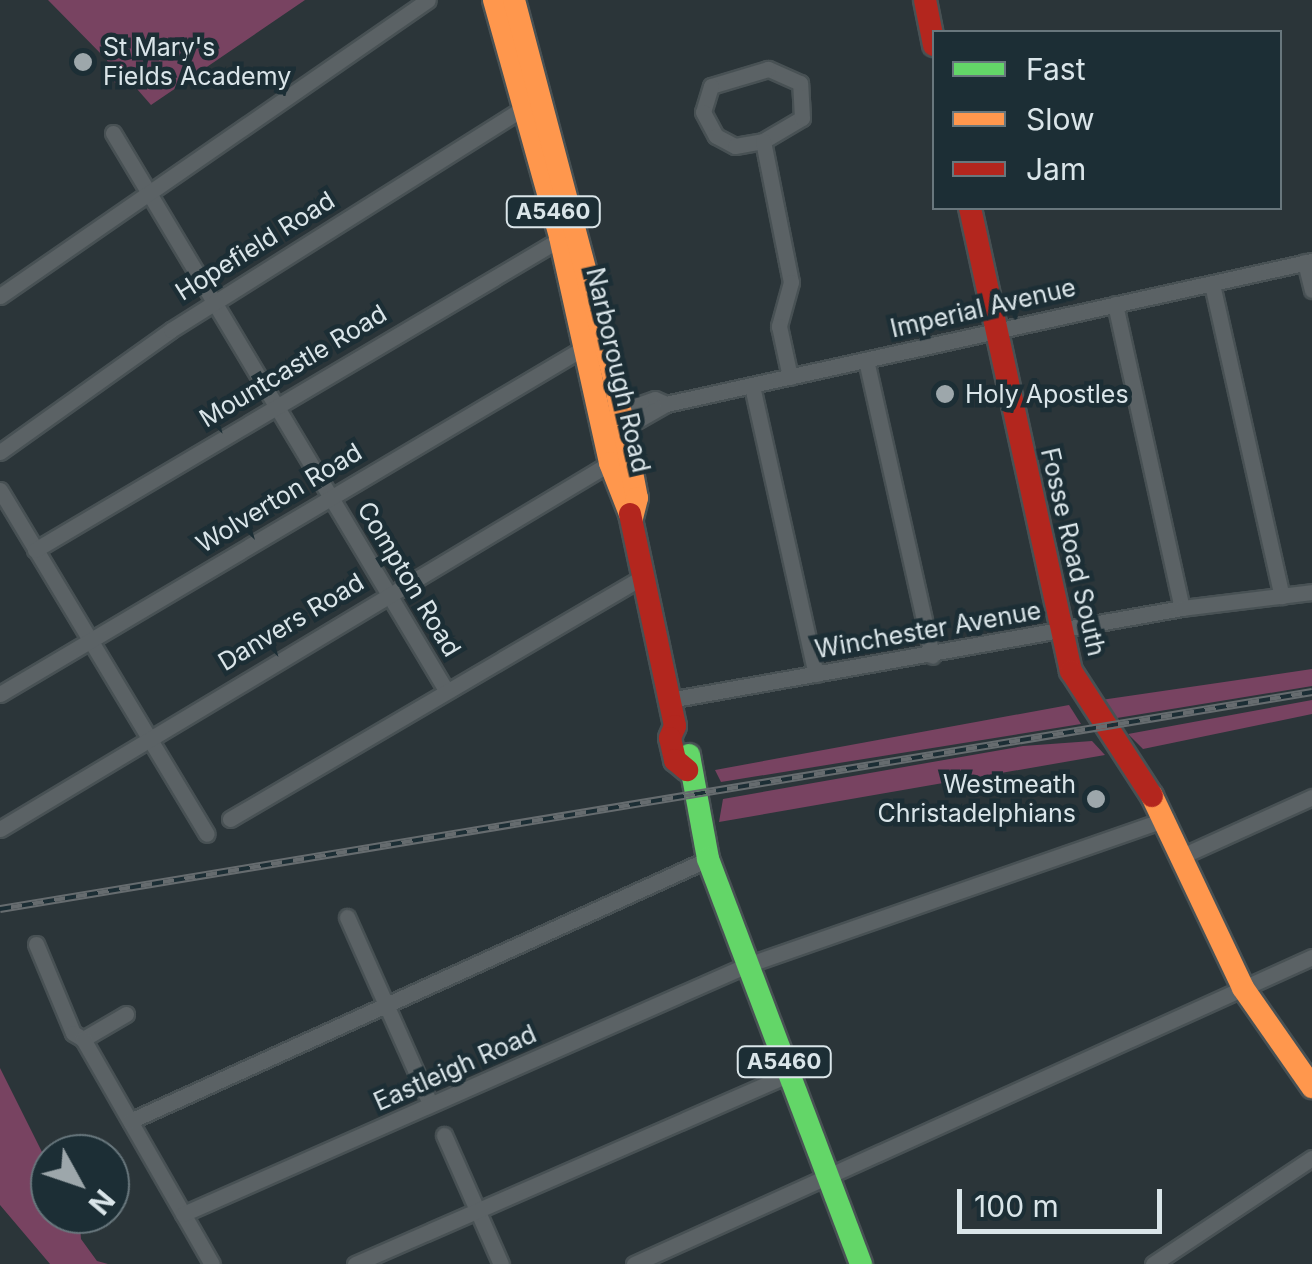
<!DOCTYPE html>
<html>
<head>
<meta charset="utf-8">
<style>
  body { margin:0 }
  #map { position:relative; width:1312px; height:1264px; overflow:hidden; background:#2b3539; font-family:Inter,sans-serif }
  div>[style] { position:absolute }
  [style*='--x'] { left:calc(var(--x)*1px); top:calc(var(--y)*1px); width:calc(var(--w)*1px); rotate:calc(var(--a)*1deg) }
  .green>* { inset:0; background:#784361 }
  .roads { filter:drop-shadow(2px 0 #485154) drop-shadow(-2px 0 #485154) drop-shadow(0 2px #485154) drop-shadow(0 -2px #485154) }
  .street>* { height:15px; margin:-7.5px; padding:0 7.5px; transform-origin:7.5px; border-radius:7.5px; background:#5b6265 }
  .fast>* { height:22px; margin:-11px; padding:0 11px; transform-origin:11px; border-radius:11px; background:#63d668 }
  .slow>* { height:22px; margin:-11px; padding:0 11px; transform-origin:11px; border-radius:11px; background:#ff974d }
  .jam>* { height:22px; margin:-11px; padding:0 11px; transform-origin:11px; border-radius:11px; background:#b3261e }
  .rail>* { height:8px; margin-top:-4px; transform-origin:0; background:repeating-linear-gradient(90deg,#1c2e35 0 11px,#666c6f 0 22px); box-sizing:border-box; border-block:2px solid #666c6f }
  .dots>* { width:28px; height:28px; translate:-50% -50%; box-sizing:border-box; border:5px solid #1c2e35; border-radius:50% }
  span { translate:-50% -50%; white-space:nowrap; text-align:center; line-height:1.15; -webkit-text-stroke:9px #1c2e35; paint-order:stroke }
  .shield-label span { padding:2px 8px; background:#1c2e35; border:2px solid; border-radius:8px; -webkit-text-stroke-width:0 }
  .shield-label { font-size:22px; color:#dae5e9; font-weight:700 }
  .poi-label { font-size:25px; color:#dae5e9 }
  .left { translate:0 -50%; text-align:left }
  .right { translate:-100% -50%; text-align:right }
  .street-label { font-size:25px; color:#dae5e9 }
  .legend { position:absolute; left:932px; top:30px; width:350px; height:180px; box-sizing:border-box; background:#1c2e35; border:2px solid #68777d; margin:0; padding:12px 18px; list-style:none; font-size:30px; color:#dae5e9 }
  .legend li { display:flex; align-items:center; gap:20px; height:50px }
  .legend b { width:50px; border:2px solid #68777d }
  .north { position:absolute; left:30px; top:1134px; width:100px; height:100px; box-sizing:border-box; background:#1c2e35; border:2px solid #68777d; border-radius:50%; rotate:130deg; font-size:28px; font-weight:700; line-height:40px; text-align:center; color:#dae5e9 }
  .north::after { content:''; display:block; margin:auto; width:35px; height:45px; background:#9da7ab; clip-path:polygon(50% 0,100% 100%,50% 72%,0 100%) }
  .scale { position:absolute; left:957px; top:1189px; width:205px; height:45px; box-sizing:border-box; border:5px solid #dae5e9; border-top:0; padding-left:12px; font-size:30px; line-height:35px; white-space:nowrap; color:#dae5e9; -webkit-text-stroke:8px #1c2e35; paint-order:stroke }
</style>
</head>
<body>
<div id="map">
  <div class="green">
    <i style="clip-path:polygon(48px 0,305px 0,151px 105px,137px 89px,115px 83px,107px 60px)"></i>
    <i style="clip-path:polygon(1312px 669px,1312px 686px,1117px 718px,1101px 700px)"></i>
    <i style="clip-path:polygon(1312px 700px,1312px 714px,1143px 749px,1128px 734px)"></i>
    <i style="clip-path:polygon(1069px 705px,1081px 724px,721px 782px,715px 770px)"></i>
    <i style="clip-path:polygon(1092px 741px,1105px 755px,719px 822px,723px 799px,1023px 746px)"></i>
    <i style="clip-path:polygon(0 1068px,50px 1168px,50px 1214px,79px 1214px,81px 1239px,97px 1261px,108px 1264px,50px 1264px,0 1205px)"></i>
  </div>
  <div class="roads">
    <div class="street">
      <i style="--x:113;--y:133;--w:649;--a:59.13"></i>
      <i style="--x:763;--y:141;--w:45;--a:-30.5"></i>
      <i style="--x:802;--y:118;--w:35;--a:-93"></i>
      <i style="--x:800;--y:83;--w:35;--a:-156"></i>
      <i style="--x:768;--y:69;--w:59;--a:163.4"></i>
      <i style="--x:711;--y:86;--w:27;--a:107"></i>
      <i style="--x:703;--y:112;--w:27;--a:62"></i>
      <i style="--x:716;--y:136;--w:21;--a:28"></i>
      <i style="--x:735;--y:146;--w:28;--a:-10"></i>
      <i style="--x:763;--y:141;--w:144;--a:78.8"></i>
      <i style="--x:791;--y:282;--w:46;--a:105.3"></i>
      <i style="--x:779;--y:326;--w:52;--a:77.8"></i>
      <i style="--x:1305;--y:262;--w:29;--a:76"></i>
      <i style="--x:1212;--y:284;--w:320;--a:77.4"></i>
      <i style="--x:0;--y:296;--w:520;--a:-34.67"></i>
      <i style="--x:1115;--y:304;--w:311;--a:77.6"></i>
      <i style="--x:866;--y:360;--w:303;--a:77.4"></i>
      <i style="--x:752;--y:386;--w:295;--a:77.5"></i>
      <i style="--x:615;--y:413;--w:42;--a:-19.3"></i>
      <i style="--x:655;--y:399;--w:12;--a:24"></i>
      <i style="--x:624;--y:428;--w:48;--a:-29.7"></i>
      <i style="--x:666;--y:404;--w:662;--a:-12.48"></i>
      <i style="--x:0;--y:452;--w:210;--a:-35.5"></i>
      <i style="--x:171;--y:330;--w:421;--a:-32.2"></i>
      <i style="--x:0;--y:490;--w:401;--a:59"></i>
      <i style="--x:35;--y:550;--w:618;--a:-30.63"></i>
      <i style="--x:0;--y:694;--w:680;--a:-30.67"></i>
      <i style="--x:669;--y:700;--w:521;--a:-10.17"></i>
      <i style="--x:1182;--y:608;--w:131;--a:-7"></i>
      <i style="--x:230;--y:819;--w:481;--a:-30.4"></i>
      <i style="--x:0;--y:829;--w:711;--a:-30.96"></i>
      <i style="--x:1182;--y:856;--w:143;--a:-24.4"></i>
      <i style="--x:347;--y:917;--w:204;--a:66"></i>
      <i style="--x:36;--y:944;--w:96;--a:67.4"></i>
      <i style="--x:73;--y:1033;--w:12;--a:31"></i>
      <i style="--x:126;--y:1014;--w:50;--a:149.8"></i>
      <i style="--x:83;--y:1039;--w:259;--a:60.2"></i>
      <i style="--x:130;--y:1121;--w:635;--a:-24.38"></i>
      <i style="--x:444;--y:1135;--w:141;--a:66.2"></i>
      <i style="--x:183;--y:1214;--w:617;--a:-23.82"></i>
      <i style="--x:747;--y:965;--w:444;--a:-19.2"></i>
      <i style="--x:355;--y:1264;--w:474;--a:-23.6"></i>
      <i style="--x:634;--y:1264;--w:744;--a:-24.36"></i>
      <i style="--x:1153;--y:1264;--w:191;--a:-33.7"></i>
    </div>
    <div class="fast">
      <i style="--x:689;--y:755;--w:106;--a:79.6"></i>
      <i style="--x:708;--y:859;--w:433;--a:69.3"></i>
    </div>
    <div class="slow">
      <i style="--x:494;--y:0;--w:246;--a:74.4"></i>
      <i style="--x:560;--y:237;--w:231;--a:77.5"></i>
      <i style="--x:610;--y:463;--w:55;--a:68.6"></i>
      <i style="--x:514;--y:0;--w:395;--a:75.2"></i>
      <i style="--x:615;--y:382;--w:118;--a:79.3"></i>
      <i style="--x:637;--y:498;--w:21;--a:104"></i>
      <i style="--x:1152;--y:796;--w:212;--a:64.6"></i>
      <i style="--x:1243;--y:988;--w:121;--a:55.1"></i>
    </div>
    <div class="jam">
      <i style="--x:925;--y:0;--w:46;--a:78.7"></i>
      <i style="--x:970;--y:208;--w:474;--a:77.7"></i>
      <i style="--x:1071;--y:671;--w:149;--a:57.1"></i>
      <i style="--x:630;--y:514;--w:217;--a:78"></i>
      <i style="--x:675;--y:726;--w:13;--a:113"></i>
      <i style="--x:670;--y:738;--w:23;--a:77"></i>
      <i style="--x:675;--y:760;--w:16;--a:40"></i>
    </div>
  </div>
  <div class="rail">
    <i style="--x:0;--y:909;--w:1330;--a:-9.39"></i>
  </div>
  <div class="dots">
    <i style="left:83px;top:62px;background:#9da7ab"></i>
    <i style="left:945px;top:394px;background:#9da7ab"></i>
    <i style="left:1096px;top:799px;background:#9da7ab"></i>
  </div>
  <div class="shield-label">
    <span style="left:553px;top:212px">A5460</span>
    <span style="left:784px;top:1062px">A5460</span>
  </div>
  <div class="poi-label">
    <span class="left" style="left:103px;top:62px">St Mary's<br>Fields Academy</span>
    <span class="left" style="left:965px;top:394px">Holy Apostles</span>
    <span class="right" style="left:1076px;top:799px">Westmeath<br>Christadelphians</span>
  </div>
  <div class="street-label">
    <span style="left:255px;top:246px;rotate:-32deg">Hopefield Road</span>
    <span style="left:983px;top:308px;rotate:-13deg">Imperial Avenue</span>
    <span style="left:293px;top:366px;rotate:-31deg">Mountcastle Road</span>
    <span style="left:618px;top:370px;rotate:77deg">Narborough Road</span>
    <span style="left:279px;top:498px;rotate:-31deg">Wolverton Road</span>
    <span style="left:1073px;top:552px;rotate:77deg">Fosse Road South</span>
    <span style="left:409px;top:579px;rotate:59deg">Compton Road</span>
    <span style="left:291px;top:622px;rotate:-31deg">Danvers Road</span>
    <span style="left:928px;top:630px;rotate:-10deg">Winchester Avenue</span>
    <span style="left:455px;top:1068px;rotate:-24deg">Eastleigh Road</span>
  </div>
  <ul class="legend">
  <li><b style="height:12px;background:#63d668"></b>Fast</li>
  <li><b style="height:12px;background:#ff974d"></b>Slow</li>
  <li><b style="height:12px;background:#b3261e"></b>Jam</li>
  </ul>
  <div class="north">N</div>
  <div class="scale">100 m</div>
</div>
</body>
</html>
